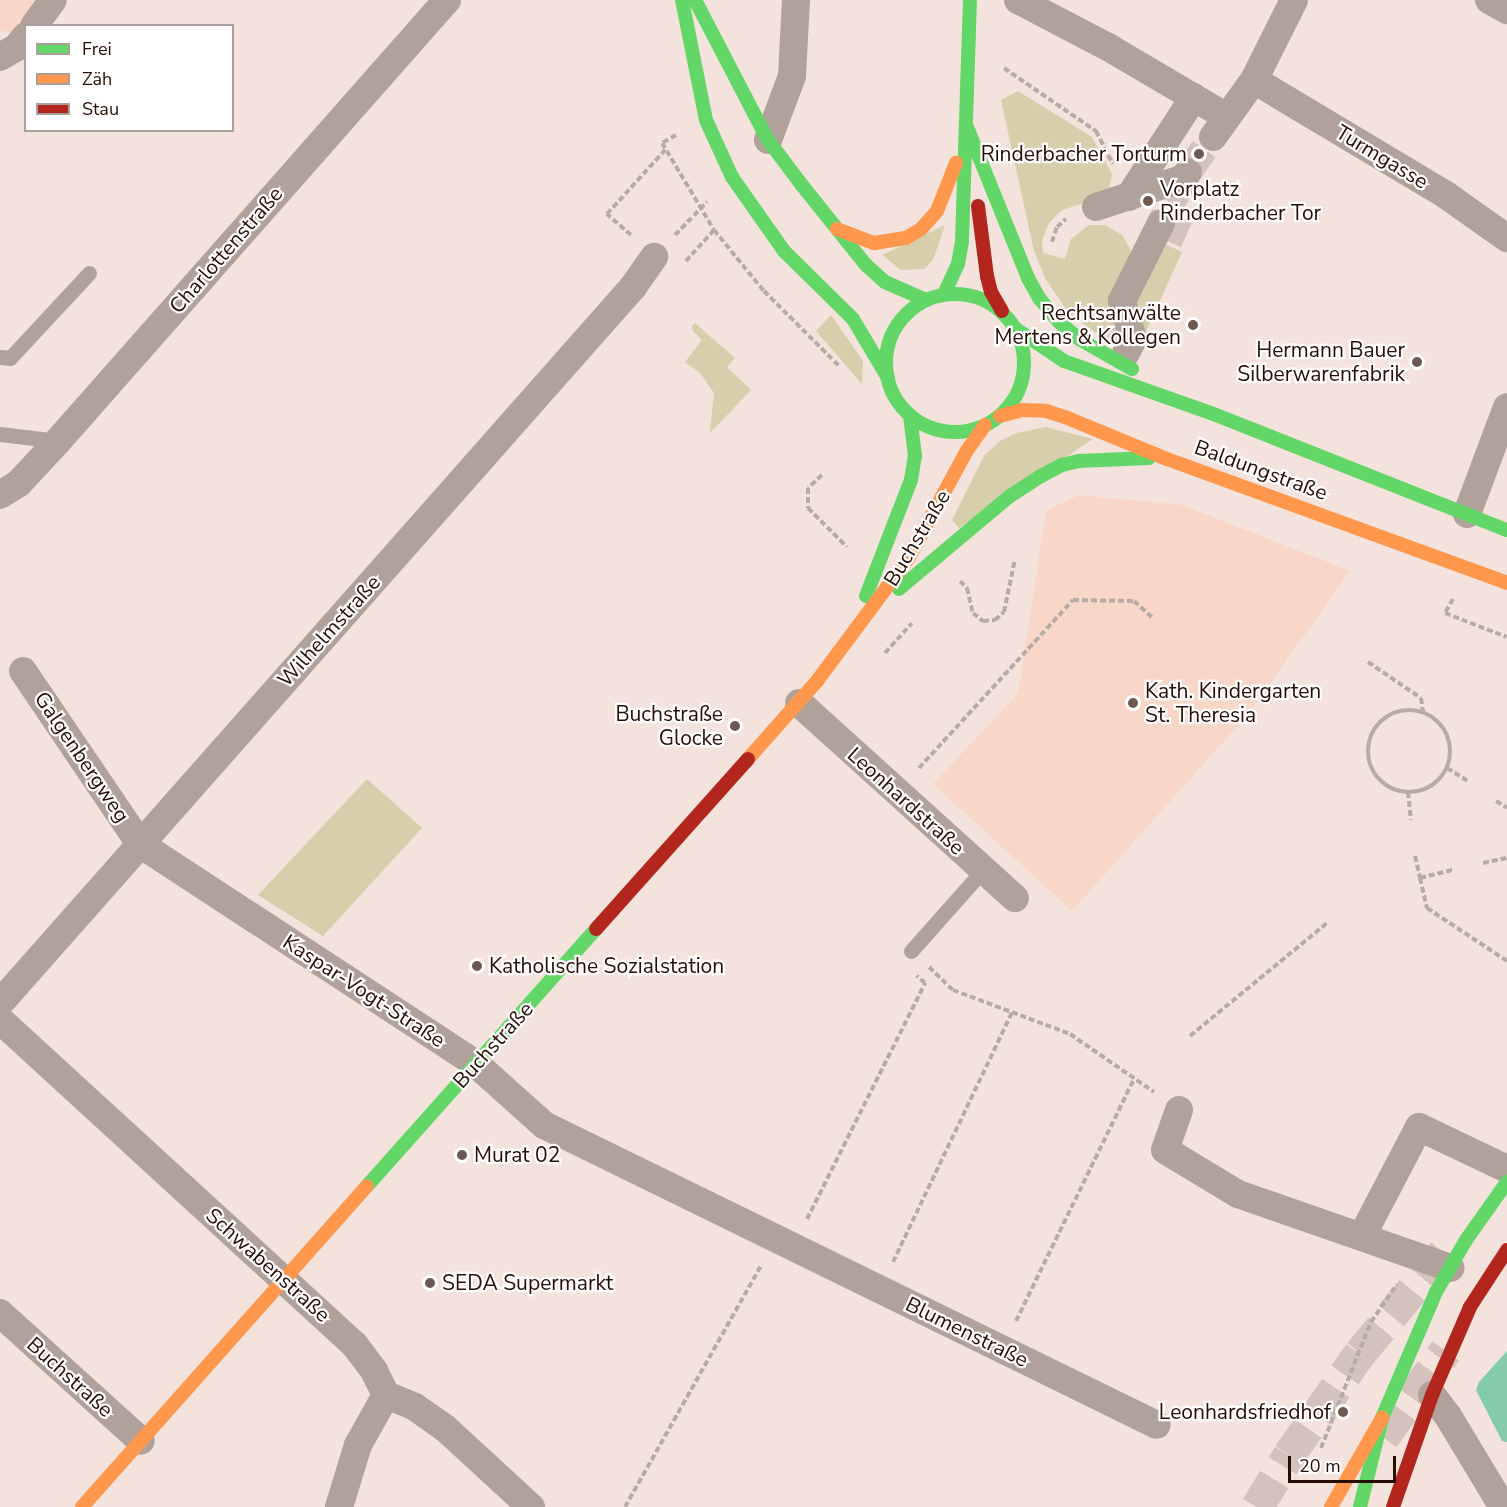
<!DOCTYPE html>
<html>
<head>
<meta charset="utf-8">
<style>
  body { margin:0 }
  #map { position:relative; width:1507px; height:1507px; overflow:hidden; background:#f3e3dc; font-family:"Nunito Sans",sans-serif }
  div>[style] { position:absolute }
  [style*='--x'] { left:calc(var(--x)*1px); top:calc(var(--y)*1px); width:calc(var(--w)*1px); rotate:calc(var(--a)*1deg) }
  .built>* { inset:0; background:#f9d7c8 }
  .green>* { inset:0; background:#d7ceab }
  .water>* { inset:0; background:#83cbab }
  .street-tunnel>* { height:28px; margin-top:-14px; transform-origin:0; background:repeating-linear-gradient(90deg,#d4c3bc 0 28px,transparent 0 42px) }
  .highway-tunnel>* { height:33px; margin-top:-16.5px; transform-origin:0; background:repeating-linear-gradient(90deg,#d4c3bc 0 33px,transparent 0 49px) }
  .path>* { height:4px; margin-top:-2px; transform-origin:0; background:repeating-linear-gradient(90deg,#b8aaa5 0 6px,transparent 0 9px) }
  .path>.ring { margin:-2px; padding:0; box-sizing:content-box; background:none; border:4px solid #b8aaa5; border-radius:50% }
  .lane>* { height:15px; margin:-7.5px; padding:0 7.5px; transform-origin:7.5px; border-radius:7.5px; background:#b0a29b }
  .street>* { height:28px; margin:-14px; padding:0 14px; transform-origin:14px; border-radius:14px; background:#b0a29b }
  .fast>* { height:14px; margin:-7px; padding:0 7px; transform-origin:7px; border-radius:7px; background:#63d668 }
  .fast>.ring { margin:-7px; padding:0; box-sizing:content-box; background:none; border:14px solid #63d668; border-radius:50% }
  .slow>* { height:14px; margin:-7px; padding:0 7px; transform-origin:7px; border-radius:7px; background:#ff974d }
  .jam>* { height:14px; margin:-7px; padding:0 7px; transform-origin:7px; border-radius:7px; background:#b3261e }
  .dots>* { width:16px; height:16px; translate:-50% -50%; box-sizing:border-box; border:3px solid #fff; border-radius:50% }
  span { translate:-50% -50%; white-space:nowrap; text-align:center; line-height:1.15; -webkit-text-stroke:4.5px #fff; paint-order:stroke }
  .poi-label { font-size:21px; color:#270e04 }
  .right { translate:-100% -50%; text-align:right }
  .left { translate:0 -50%; text-align:left }
  .street-label { font-size:21px; color:#270e04 }
  .legend { position:absolute; left:24px; top:24px; width:210px; height:108px; box-sizing:border-box; background:#fff; border:2px solid #a99f9b; margin:0; padding:8px 10px; list-style:none; font-size:18px; color:#270e04 }
  .legend li { display:flex; align-items:center; gap:12px; height:30px }
  .legend b { width:30px; border:2px solid #a99f9b }
  .scale { position:absolute; left:1288px; top:1456px; width:108px; height:27px; box-sizing:border-box; border:3px solid #270e04; border-top:0; padding-left:8px; font-size:18px; line-height:21px; white-space:nowrap; color:#270e04; -webkit-text-stroke:4px #fff; paint-order:stroke }
</style>
</head>
<body>
<div id="map">
  <div class="built">
    <i style="clip-path:polygon(0 0,38px 0,11px 34px,0 30px)"></i>
    <i style="clip-path:polygon(1079px 495px,1183px 505px,1350px 571px,1250px 712px,1072px 911px,933px 784px,1018px 693px,1046px 511px)"></i>
  </div>
  <div class="green">
    <i style="clip-path:polygon(1018px 91px,1092px 137px,1112px 174px,1109px 188px,1097px 199px,1062px 210px,1049px 223px,1042px 240px,1043px 253px,1065px 259px,1071px 239px,1089px 225px,1105px 225px,1122px 235px,1131px 250px,1120px 349px,1070px 315px,1046px 280px,1034px 251px,1001px 100px)"></i>
    <i style="clip-path:polygon(945px 225px,933px 260px,924px 269px,901px 270px,882px 255px)"></i>
    <i style="clip-path:polygon(1159px 241px,1182px 252px,1143px 338px,1129px 304px)"></i>
    <i style="clip-path:polygon(831px 315px,863px 361px,862px 384px,816px 331px)"></i>
    <i style="clip-path:polygon(695px 323px,735px 358px,727px 367px,751px 390px,710px 433px,714px 393px,701px 374px,685px 362px,702px 340px,693px 331px,692px 326px)"></i>
    <i style="clip-path:polygon(1046px 427px,1093px 439px,959px 528px,952px 520px,984px 456px,1000px 441px,1016px 433px)"></i>
    <i style="clip-path:polygon(367px 779px,422px 828px,323px 936px,258px 895px)"></i>
  </div>
  <div class="water">
    <i style="clip-path:polygon(1507px 1351px,1507px 1442px,1502px 1441px,1476px 1390px,1479px 1382px)"></i>
  </div>
  <div class="street-tunnel">
    <i style="--x:1188;--y:172;--w:43;--a:-54.5"></i>
    <i style="--x:1184;--y:178;--w:51;--a:117.1"></i>
    <i style="--x:1161;--y:223;--w:36;--a:24"></i>
  </div>
  <div class="highway-tunnel">
    <i style="--x:1383;--y:1437;--w:107;--a:-54.1"></i>
    <i style="--x:1257;--y:1507;--w:61;--a:-58.4"></i>
    <i style="--x:1289;--y:1455;--w:124;--a:-55.2"></i>
    <i style="--x:1360;--y:1353;--w:146;--a:-50.3"></i>
  </div>
  <div class="path">
    <i style="--x:1004;--y:68;--w:112;--a:34.4"></i>
    <i style="--x:1096;--y:131;--w:37;--a:63"></i>
    <i style="--x:676;--y:135;--w:16;--a:150"></i>
    <i style="--x:662;--y:143;--w:101;--a:59.1"></i>
    <i style="--x:714;--y:230;--w:42;--a:132.1"></i>
    <i style="--x:714;--y:230;--w:79;--a:50.7"></i>
    <i style="--x:764;--y:291;--w:106;--a:45"></i>
    <i style="--x:631;--y:235;--w:32;--a:-139"></i>
    <i style="--x:607;--y:214;--w:88;--a:-47.8"></i>
    <i style="--x:675;--y:235;--w:46;--a:-45.9"></i>
    <i style="--x:1052;--y:242;--w:16;--a:-72"></i>
    <i style="--x:1057;--y:227;--w:12;--a:-42"></i>
    <i style="--x:822;--y:475;--w:19;--a:137"></i>
    <i style="--x:808;--y:488;--w:20;--a:90"></i>
    <i style="--x:808;--y:508;--w:55;--a:45"></i>
    <i style="--x:960;--y:581;--w:10;--a:45"></i>
    <i style="--x:967;--y:588;--w:26;--a:77"></i>
    <i style="--x:973;--y:613;--w:13;--a:39"></i>
    <i style="--x:983;--y:621;--w:12;--a:-5"></i>
    <i style="--x:995;--y:620;--w:12;--a:-42"></i>
    <i style="--x:1004;--y:612;--w:54;--a:-78.3"></i>
    <i style="--x:1453;--y:599;--w:16;--a:120"></i>
    <i style="--x:1445;--y:613;--w:66;--a:21.2"></i>
    <i style="--x:885;--y:653;--w:40;--a:-48"></i>
    <i style="--x:1368;--y:662;--w:64;--a:34.2"></i>
    <i style="--x:1421;--y:698;--w:14;--a:82"></i>
    <i class="ring" style="left:1368px;top:710px;width:78px;height:78px"></i>
    <i style="--x:919;--y:768;--w:228;--a:-47.5"></i>
    <i style="--x:1073;--y:600;--w:61;--a:0.9"></i>
    <i style="--x:1134;--y:601;--w:25;--a:42"></i>
    <i style="--x:1447;--y:768;--w:26;--a:32"></i>
    <i style="--x:1408;--y:792;--w:28;--a:84"></i>
    <i style="--x:1496;--y:801;--w:13;--a:32"></i>
    <i style="--x:1415;--y:856;--w:23;--a:77"></i>
    <i style="--x:1420;--y:878;--w:34;--a:-14"></i>
    <i style="--x:1483;--y:863;--w:25;--a:-12"></i>
    <i style="--x:1420;--y:878;--w:31;--a:77"></i>
    <i style="--x:1427;--y:908;--w:96;--a:33.5"></i>
    <i style="--x:929;--y:967;--w:33;--a:44"></i>
    <i style="--x:953;--y:990;--w:125;--a:20.6"></i>
    <i style="--x:1070;--y:1034;--w:102;--a:34.6"></i>
    <i style="--x:1190;--y:1036;--w:178;--a:-39.5"></i>
    <i style="--x:807;--y:1219;--w:264;--a:-63.4"></i>
    <i style="--x:925;--y:983;--w:11;--a:-139"></i>
    <i style="--x:893;--y:1262;--w:277;--a:-64.5"></i>
    <i style="--x:1016;--y:1321;--w:269;--a:-64"></i>
    <i style="--x:1321;--y:1448;--w:136;--a:-68.4"></i>
    <i style="--x:1371;--y:1322;--w:46;--a:-55.6"></i>
    <i style="--x:625;--y:1507;--w:277;--a:-60.6"></i>
  </div>
  <div class="lane">
    <i style="--x:0;--y:357;--w:10;--a:6"></i>
    <i style="--x:10;--y:358;--w:116;--a:-47.1"></i>
    <i style="--x:0;--y:434;--w:58;--a:6.9"></i>
    <i style="--x:911;--y:951;--w:108;--a:-48.4"></i>
  </div>
  <div class="street">
    <i style="--x:1018;--y:0;--w:102;--a:27.6"></i>
    <i style="--x:1108;--y:47;--w:138;--a:30.5"></i>
    <i style="--x:1489;--y:0;--w:21;--a:29"></i>
    <i style="--x:34;--y:26;--w:32;--a:-54"></i>
    <i style="--x:0;--y:57;--w:20;--a:-30"></i>
    <i style="--x:17;--y:47;--w:14;--a:-51"></i>
    <i style="--x:1254;--y:80;--w:224;--a:30.9"></i>
    <i style="--x:1446;--y:195;--w:75;--a:35.2"></i>
    <i style="--x:1213;--y:137;--w:70;--a:-54.3"></i>
    <i style="--x:1254;--y:80;--w:89;--a:-63.4"></i>
    <i style="--x:768;--y:140;--w:68;--a:-69.4"></i>
    <i style="--x:792;--y:76;--w:76;--a:-87"></i>
    <i style="--x:1129;--y:197;--w:119;--a:-57"></i>
    <i style="--x:1096;--y:207;--w:93;--a:-18.2"></i>
    <i style="--x:1184;--y:178;--w:7;--a:-56"></i>
    <i style="--x:1126;--y:353;--w:16;--a:-63"></i>
    <i style="--x:1133;--y:339;--w:40;--a:-106"></i>
    <i style="--x:1122;--y:301;--w:87;--a:-63.4"></i>
    <i style="--x:0;--y:495;--w:22;--a:-32"></i>
    <i style="--x:19;--y:483;--w:57;--a:-47.1"></i>
    <i style="--x:58;--y:441;--w:588;--a:-48.58"></i>
    <i style="--x:1467;--y:514;--w:114;--a:-69.5"></i>
    <i style="--x:23;--y:671;--w:209;--a:55.9"></i>
    <i style="--x:140;--y:844;--w:402;--a:33.2"></i>
    <i style="--x:476;--y:1064;--w:91;--a:41.9"></i>
    <i style="--x:544;--y:1125;--w:682;--a:26.08"></i>
    <i style="--x:799;--y:703;--w:291;--a:42.1"></i>
    <i style="--x:0;--y:1003;--w:956;--a:-48.52"></i>
    <i style="--x:633;--y:287;--w:37;--a:-55"></i>
    <i style="--x:0;--y:1020;--w:480;--a:42.5"></i>
    <i style="--x:354;--y:1344;--w:34;--a:53"></i>
    <i style="--x:374;--y:1371;--w:27;--a:63"></i>
    <i style="--x:386;--y:1395;--w:31;--a:22"></i>
    <i style="--x:415;--y:1407;--w:37;--a:35"></i>
    <i style="--x:445;--y:1428;--w:117;--a:42.6"></i>
    <i style="--x:1179;--y:1110;--w:42;--a:109.3"></i>
    <i style="--x:1165;--y:1150;--w:85;--a:31.1"></i>
    <i style="--x:1238;--y:1194;--w:225;--a:19.2"></i>
    <i style="--x:1362;--y:1236;--w:123;--a:-62.4"></i>
    <i style="--x:1419;--y:1127;--w:98;--a:25.5"></i>
    <i style="--x:0;--y:1313;--w:190;--a:42.2"></i>
    <i style="--x:1432;--y:1395;--w:26;--a:53"></i>
    <i style="--x:1448;--y:1416;--w:106;--a:58.9"></i>
    <i style="--x:339;--y:1507;--w:65;--a:-73"></i>
    <i style="--x:358;--y:1445;--w:57;--a:-60.8"></i>
  </div>
  <div class="fast">
    <i style="--x:682;--y:0;--w:122;--a:78.7"></i>
    <i style="--x:706;--y:120;--w:63;--a:65.5"></i>
    <i style="--x:732;--y:177;--w:90;--a:54.9"></i>
    <i style="--x:784;--y:251;--w:97;--a:44.6"></i>
    <i style="--x:853;--y:319;--w:69;--a:59.3"></i>
    <i style="--x:695;--y:0;--w:158;--a:62.5"></i>
    <i style="--x:768;--y:140;--w:55;--a:53.1"></i>
    <i style="--x:801;--y:184;--w:104;--a:51.3"></i>
    <i style="--x:866;--y:265;--w:25;--a:42"></i>
    <i style="--x:885;--y:282;--w:45;--a:23.7"></i>
    <i style="--x:967;--y:127;--w:163;--a:68"></i>
    <i style="--x:1028;--y:278;--w:23;--a:61"></i>
    <i style="--x:1039;--y:298;--w:31;--a:50"></i>
    <i style="--x:1059;--y:322;--w:26;--a:40"></i>
    <i style="--x:1079;--y:339;--w:61;--a:29.5"></i>
    <i style="--x:944;--y:294;--w:33;--a:-65"></i>
    <i style="--x:958;--y:264;--w:23;--a:-80"></i>
    <i style="--x:962;--y:241;--w:241;--a:-88.1"></i>
    <i class="ring" style="left:886px;top:294px;width:124px;height:124px"></i>
    <i style="--x:1016;--y:329;--w:58;--a:33.7"></i>
    <i style="--x:1064;--y:361;--w:156;--a:19.5"></i>
    <i style="--x:1211;--y:413;--w:318;--a:21.6"></i>
    <i style="--x:899;--y:589;--w:145;--a:-40"></i>
    <i style="--x:1010;--y:496;--w:37;--a:-33"></i>
    <i style="--x:1041;--y:476;--w:24;--a:-28"></i>
    <i style="--x:1062;--y:465;--w:17;--a:-13"></i>
    <i style="--x:1079;--y:461;--w:70;--a:-2.5"></i>
    <i style="--x:866;--y:596;--w:124;--a:-68.8"></i>
    <i style="--x:911;--y:480;--w:24;--a:-81"></i>
    <i style="--x:915;--y:456;--w:41;--a:-97"></i>
    <i style="--x:367;--y:1186;--w:344;--a:-48.3"></i>
    <i style="--x:1360;--y:1507;--w:92;--a:-76.1"></i>
    <i style="--x:1382;--y:1418;--w:137;--a:-66.8"></i>
    <i style="--x:1436;--y:1292;--w:60;--a:-60"></i>
    <i style="--x:1466;--y:1240;--w:71;--a:-54.7"></i>
  </div>
  <div class="slow">
    <i style="--x:837;--y:229;--w:40;--a:21"></i>
    <i style="--x:874;--y:243;--w:32;--a:-9"></i>
    <i style="--x:906;--y:238;--w:17;--a:-31"></i>
    <i style="--x:921;--y:229;--w:24;--a:-48"></i>
    <i style="--x:937;--y:211;--w:52;--a:-68.4"></i>
    <i style="--x:1000;--y:416;--w:24;--a:-15"></i>
    <i style="--x:1023;--y:410;--w:23;--a:2"></i>
    <i style="--x:1046;--y:411;--w:20;--a:18"></i>
    <i style="--x:1065;--y:417;--w:110;--a:22.4"></i>
    <i style="--x:1167;--y:459;--w:362;--a:20"></i>
    <i style="--x:748;--y:759;--w:104;--a:-48.5"></i>
    <i style="--x:817;--y:681;--w:152;--a:-53.3"></i>
    <i style="--x:908;--y:559;--w:122;--a:-61.5"></i>
    <i style="--x:966;--y:452;--w:33;--a:-55"></i>
    <i style="--x:82;--y:1507;--w:429;--a:-48.4"></i>
    <i style="--x:1331;--y:1507;--w:103;--a:-60.2"></i>
  </div>
  <div class="jam">
    <i style="--x:978;--y:206;--w:71;--a:82.7"></i>
    <i style="--x:987;--y:276;--w:16;--a:76"></i>
    <i style="--x:991;--y:292;--w:22;--a:60"></i>
    <i style="--x:596;--y:929;--w:228;--a:-48.2"></i>
    <i style="--x:1393;--y:1507;--w:119;--a:-70.8"></i>
    <i style="--x:1432;--y:1395;--w:96;--a:-66.6"></i>
    <i style="--x:1470;--y:1307;--w:68;--a:-57"></i>
  </div>
  <div class="dots">
    <i style="left:1199px;top:154px;background:#6e5950"></i>
    <i style="left:1148px;top:201px;background:#6e5950"></i>
    <i style="left:1193px;top:325px;background:#6e5950"></i>
    <i style="left:1417px;top:362px;background:#6e5950"></i>
    <i style="left:1133px;top:703px;background:#6e5950"></i>
    <i style="left:735px;top:726px;background:#6e5950"></i>
    <i style="left:477px;top:966px;background:#6e5950"></i>
    <i style="left:462px;top:1155px;background:#6e5950"></i>
    <i style="left:430px;top:1283px;background:#6e5950"></i>
    <i style="left:1343px;top:1412px;background:#6e5950"></i>
  </div>
  <div class="poi-label">
    <span class="right" style="left:1187px;top:154px">Rinderbacher Torturm</span>
    <span class="left" style="left:1160px;top:201px">Vorplatz<br>Rinderbacher Tor</span>
    <span class="right" style="left:1181px;top:325px">Rechtsanwälte<br>Mertens &amp; Kollegen</span>
    <span class="right" style="left:1405px;top:362px">Hermann Bauer<br>Silberwarenfabrik</span>
    <span class="left" style="left:1145px;top:703px">Kath. Kindergarten<br>St. Theresia</span>
    <span class="right" style="left:723px;top:726px">Buchstraße<br>Glocke</span>
    <span class="left" style="left:489px;top:966px">Katholische Sozialstation</span>
    <span class="left" style="left:474px;top:1155px">Murat 02</span>
    <span class="left" style="left:442px;top:1283px">SEDA Supermarkt</span>
    <span class="right" style="left:1331px;top:1412px">Leonhardsfriedhof</span>
  </div>
  <div class="street-label">
    <span style="left:1382px;top:157px;rotate:31deg">Turmgasse</span>
    <span style="left:226px;top:250px;rotate:-49deg">Charlottenstraße</span>
    <span style="left:1261px;top:470px;rotate:20deg">Baldungstraße</span>
    <span style="left:917px;top:538px;rotate:-59deg">Buchstraße</span>
    <span style="left:329px;top:631px;rotate:-48deg">Wilhelmstraße</span>
    <span style="left:82px;top:757px;rotate:56deg">Galgenbergweg</span>
    <span style="left:906px;top:801px;rotate:42deg">Leonhardstraße</span>
    <span style="left:364px;top:991px;rotate:33deg">Kaspar-Vogt-Straße</span>
    <span style="left:493px;top:1045px;rotate:-48deg">Buchstraße</span>
    <span style="left:268px;top:1265px;rotate:42deg">Schwabenstraße</span>
    <span style="left:967px;top:1332px;rotate:26deg">Blumenstraße</span>
    <span style="left:70px;top:1377px;rotate:42deg">Buchstraße</span>
  </div>
  <ul class="legend">
  <li><b style="height:8px;background:#63d668"></b>Frei</li>
  <li><b style="height:8px;background:#ff974d"></b>Zäh</li>
  <li><b style="height:8px;background:#b3261e"></b>Stau</li>
  </ul>
  <div class="scale">20 m</div>
</div>
</body>
</html>
